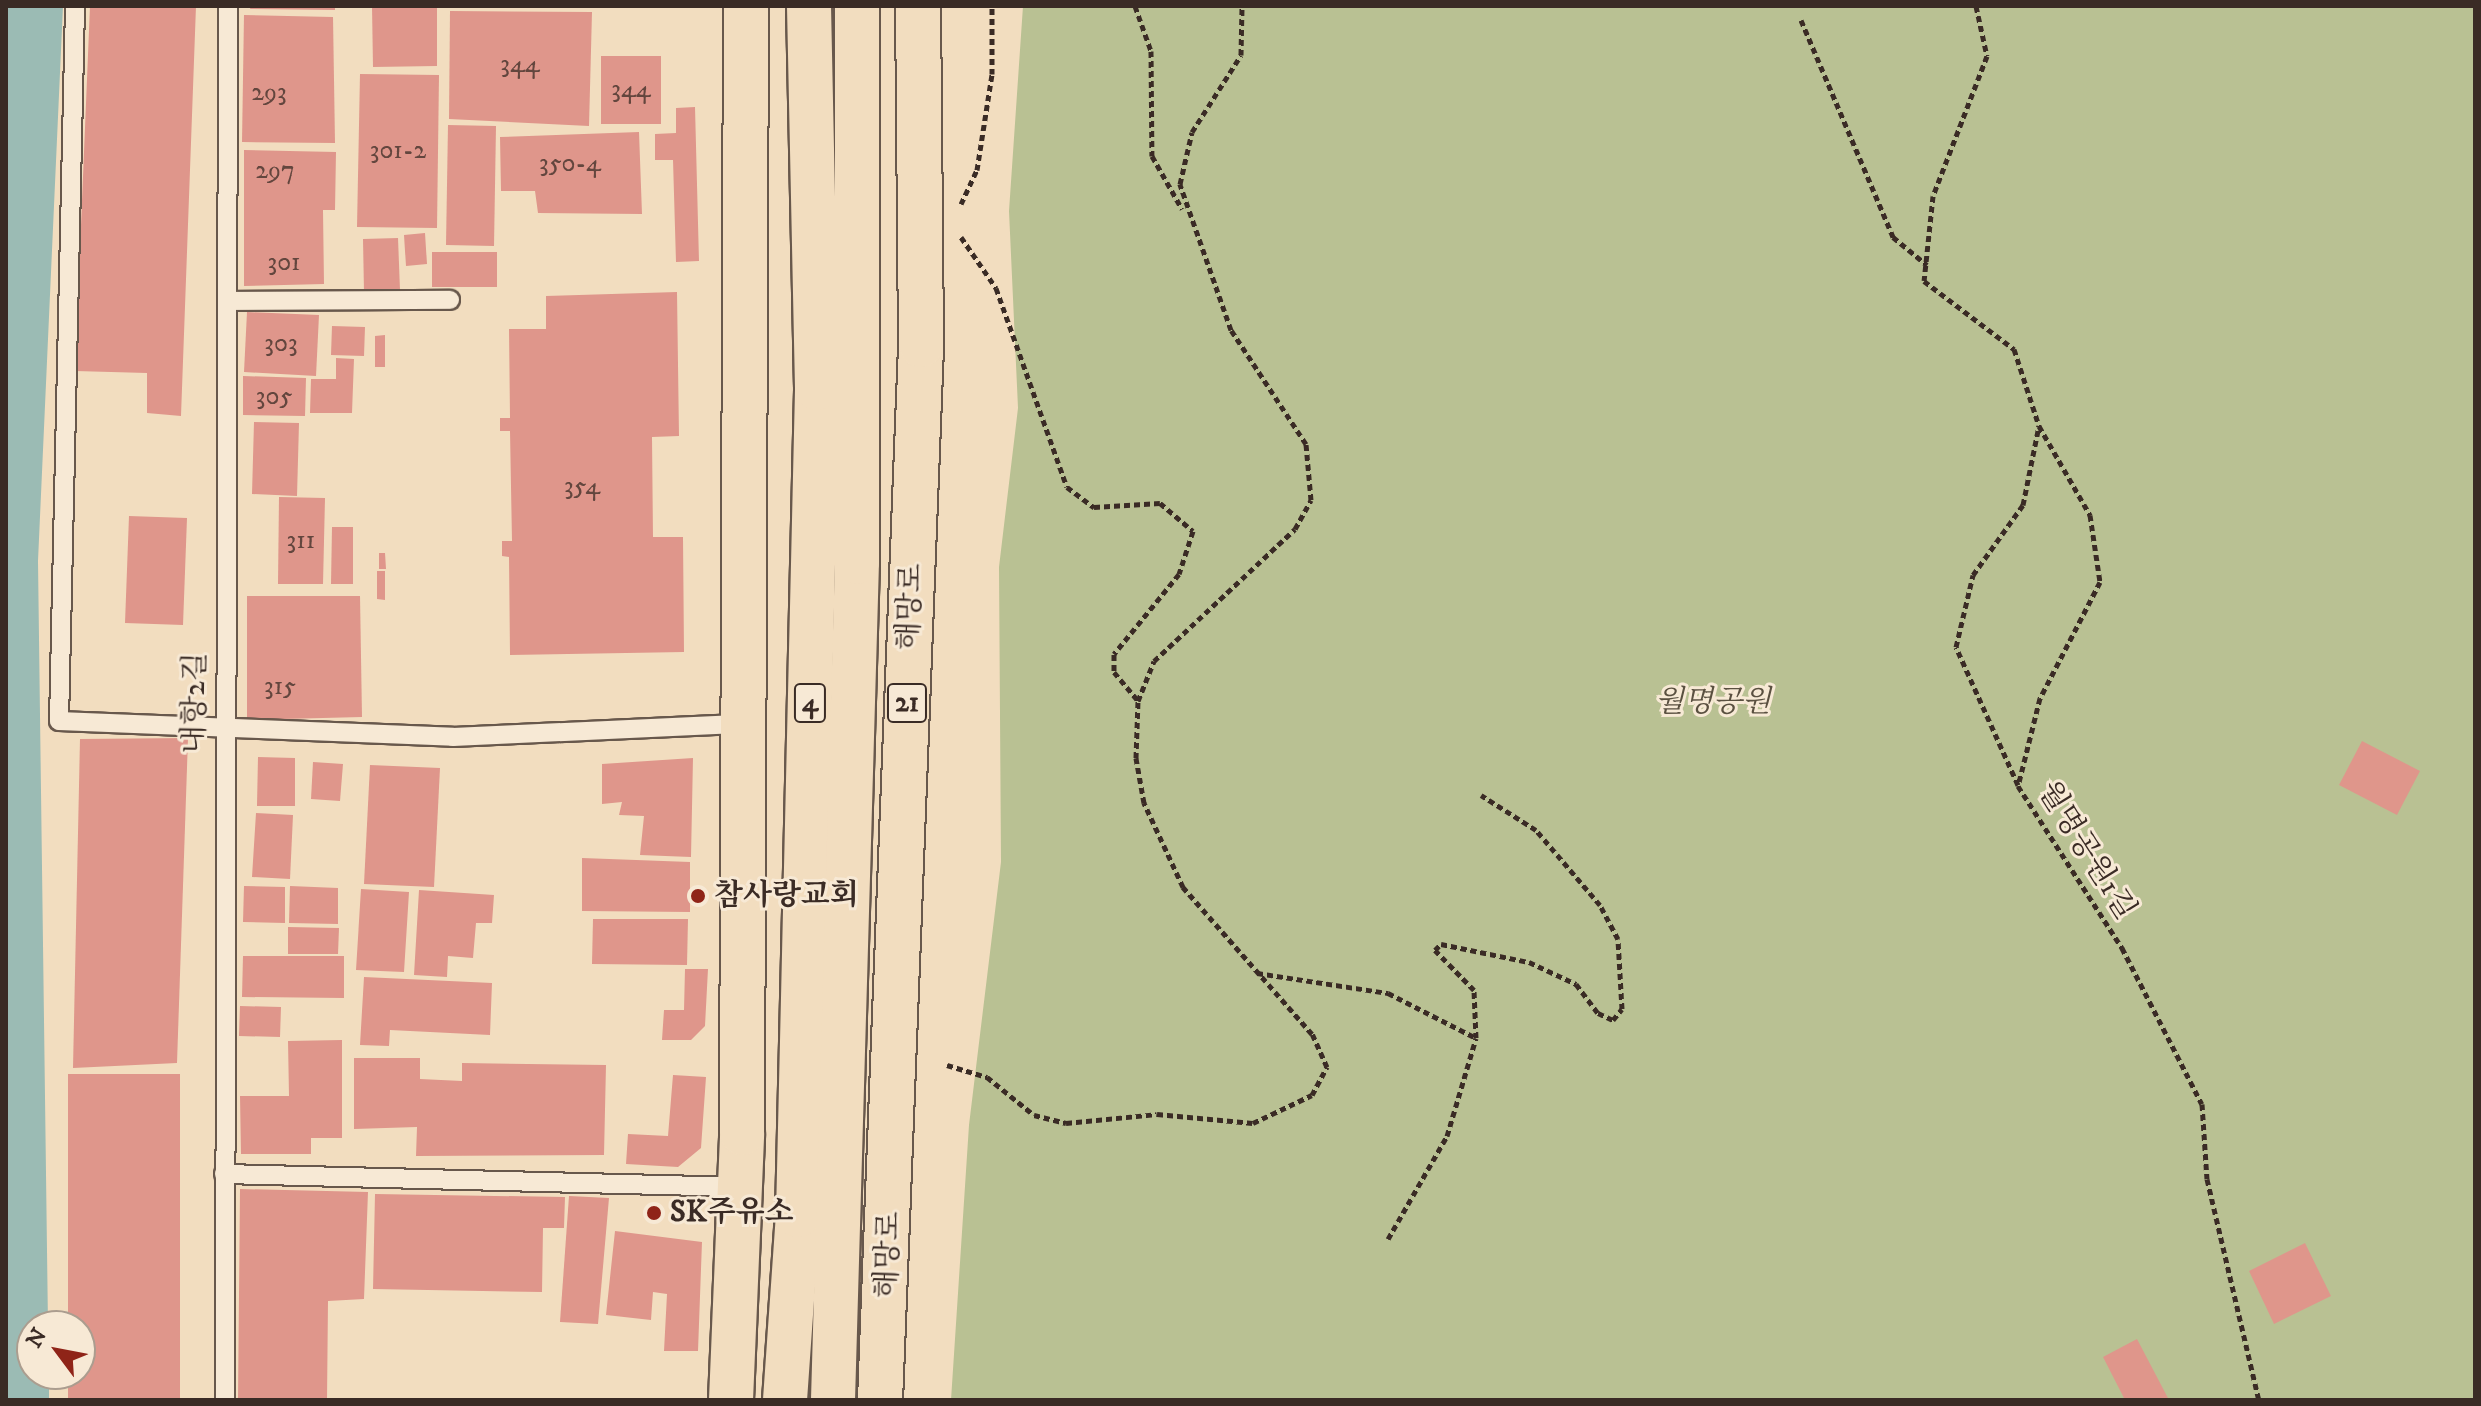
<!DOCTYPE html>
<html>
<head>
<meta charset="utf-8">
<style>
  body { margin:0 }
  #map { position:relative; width:2481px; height:1406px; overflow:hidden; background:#f2ddbf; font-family:"IM FELL DW Pica","Noto Serif KR",serif }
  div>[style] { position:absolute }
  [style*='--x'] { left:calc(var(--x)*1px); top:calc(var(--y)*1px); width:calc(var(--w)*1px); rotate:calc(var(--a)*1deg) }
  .green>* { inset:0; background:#b9c193 }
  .water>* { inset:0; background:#9bbbb4 }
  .building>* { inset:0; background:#df968b }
  .path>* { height:5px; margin-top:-2.5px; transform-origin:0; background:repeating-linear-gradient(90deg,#3a2b25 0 6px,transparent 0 10px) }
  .roads { filter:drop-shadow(2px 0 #68584c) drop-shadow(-2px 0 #68584c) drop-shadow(0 2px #68584c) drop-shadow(0 -2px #68584c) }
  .lane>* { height:18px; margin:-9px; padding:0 9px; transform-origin:9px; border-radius:9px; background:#f7e9d5 }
  .primary>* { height:44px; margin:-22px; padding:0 22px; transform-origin:22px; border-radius:22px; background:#f2ddbf }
  .highway>* { height:44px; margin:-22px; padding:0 22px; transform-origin:22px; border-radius:22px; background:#f2ddbf }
  .dots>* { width:22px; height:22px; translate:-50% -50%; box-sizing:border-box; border:4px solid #f7e9d5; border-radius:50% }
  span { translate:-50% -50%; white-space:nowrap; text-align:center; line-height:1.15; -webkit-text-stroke:6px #f7e9d5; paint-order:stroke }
  .number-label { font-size:26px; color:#63463e }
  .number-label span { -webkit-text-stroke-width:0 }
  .shield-label span { padding:2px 6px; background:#f7e9d5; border:2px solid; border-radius:6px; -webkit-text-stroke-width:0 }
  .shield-label { font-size:28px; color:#3a2b25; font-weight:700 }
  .street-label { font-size:30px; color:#3a2b25 }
  .park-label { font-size:30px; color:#5a5040; font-style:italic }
  .poi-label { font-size:30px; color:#3a2b25; font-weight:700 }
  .left { translate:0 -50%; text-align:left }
  .frame { position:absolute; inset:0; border:8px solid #3a2b25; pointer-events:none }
  .north { position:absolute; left:16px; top:1310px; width:80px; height:80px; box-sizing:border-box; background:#f7e9d5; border:2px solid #ab9d8f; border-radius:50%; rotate:302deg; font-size:22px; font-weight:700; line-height:32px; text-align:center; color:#3a2b25 }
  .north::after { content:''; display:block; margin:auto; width:28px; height:36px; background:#8f2418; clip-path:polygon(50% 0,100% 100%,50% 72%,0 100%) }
</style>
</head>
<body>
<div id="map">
  <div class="green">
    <i style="clip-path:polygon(1023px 6px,2475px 6px,2475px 1400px,951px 1400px,969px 1125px,1001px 862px,999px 567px,1018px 408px,1009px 211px)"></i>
  </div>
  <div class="water">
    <i style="clip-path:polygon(6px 6px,63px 6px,38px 561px,48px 1326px,32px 1326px,32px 1374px,49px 1374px,49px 1400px,6px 1400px)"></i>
  </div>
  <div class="building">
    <i style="clip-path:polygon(90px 6px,196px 6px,181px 416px,147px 413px,147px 373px,75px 371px)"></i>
    <i style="clip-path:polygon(251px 6px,335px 6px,335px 10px,250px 9px)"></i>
    <i style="clip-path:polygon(372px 6px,437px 6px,437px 66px,373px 67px)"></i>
    <i style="clip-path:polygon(450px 11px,592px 12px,589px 126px,449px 119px)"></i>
    <i style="clip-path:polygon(244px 15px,333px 17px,335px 143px,242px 142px)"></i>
    <i style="clip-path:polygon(601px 56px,661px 56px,661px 124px,601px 124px)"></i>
    <i style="clip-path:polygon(360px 74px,439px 75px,437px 228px,357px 227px)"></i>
    <i style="clip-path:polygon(695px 107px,699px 261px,676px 262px,673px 160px,655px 160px,655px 134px,676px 133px,676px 108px)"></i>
    <i style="clip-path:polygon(448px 125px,496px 126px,494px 246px,446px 245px)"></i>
    <i style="clip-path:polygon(639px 132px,642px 214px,538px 213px,535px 191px,501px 191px,500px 137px)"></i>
    <i style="clip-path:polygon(244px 150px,336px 152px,335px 210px,323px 210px,324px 284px,244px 286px)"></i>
    <i style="clip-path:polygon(425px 233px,427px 264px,406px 266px,404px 235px)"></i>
    <i style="clip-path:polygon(398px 238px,400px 290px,364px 292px,363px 239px)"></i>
    <i style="clip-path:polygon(432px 252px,497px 252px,497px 287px,432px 287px)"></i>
    <i style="clip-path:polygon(677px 292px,679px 436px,652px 437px,653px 537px,683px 537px,684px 652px,510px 655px,509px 557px,502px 556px,502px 541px,512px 541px,510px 431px,500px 431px,500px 418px,510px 418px,509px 329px,546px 329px,546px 296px)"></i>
    <i style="clip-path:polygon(247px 312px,319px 315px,316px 376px,244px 372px)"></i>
    <i style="clip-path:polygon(332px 326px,365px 327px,364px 356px,331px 355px)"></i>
    <i style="clip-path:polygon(385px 335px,385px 367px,375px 367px,375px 336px)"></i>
    <i style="clip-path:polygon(336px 358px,354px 359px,352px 413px,310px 413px,311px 379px,336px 379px)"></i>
    <i style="clip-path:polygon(243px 376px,306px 378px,305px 416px,243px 415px)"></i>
    <i style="clip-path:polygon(254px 422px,299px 423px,297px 496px,252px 494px)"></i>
    <i style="clip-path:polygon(279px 497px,325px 498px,323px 584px,278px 584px)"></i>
    <i style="clip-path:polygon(129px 516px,187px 518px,183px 625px,125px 623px)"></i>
    <i style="clip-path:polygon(332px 527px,353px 527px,353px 584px,331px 584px)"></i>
    <i style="clip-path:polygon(379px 553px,385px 553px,386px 569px,379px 569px)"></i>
    <i style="clip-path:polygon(377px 571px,385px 571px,385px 600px,377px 599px)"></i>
    <i style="clip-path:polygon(247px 596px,360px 596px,362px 717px,247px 720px)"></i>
    <i style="clip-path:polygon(188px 738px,177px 1063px,73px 1068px,80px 739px)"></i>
    <i style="clip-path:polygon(2362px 741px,2420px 771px,2397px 815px,2339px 785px)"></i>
    <i style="clip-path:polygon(258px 757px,295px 758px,295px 806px,257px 806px)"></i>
    <i style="clip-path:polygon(693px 758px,691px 857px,640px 855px,644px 816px,619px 815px,622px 802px,602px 804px,602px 764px)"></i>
    <i style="clip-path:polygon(313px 762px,343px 764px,340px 801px,311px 799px)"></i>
    <i style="clip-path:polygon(370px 765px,440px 768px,434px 887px,364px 884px)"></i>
    <i style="clip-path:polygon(256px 813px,293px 815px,290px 879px,252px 877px)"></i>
    <i style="clip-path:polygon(582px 858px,690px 862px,690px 912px,582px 911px)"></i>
    <i style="clip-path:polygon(244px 886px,285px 887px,285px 923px,243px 922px)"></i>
    <i style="clip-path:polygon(290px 886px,338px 888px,338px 924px,289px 923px)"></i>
    <i style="clip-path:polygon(361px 889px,409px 892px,404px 972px,356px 970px)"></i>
    <i style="clip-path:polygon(419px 890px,494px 895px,492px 923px,476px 923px,473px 958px,448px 956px,447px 977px,414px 975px)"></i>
    <i style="clip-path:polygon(593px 919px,688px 919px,687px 965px,592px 964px)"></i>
    <i style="clip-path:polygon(288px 927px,339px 928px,338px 954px,288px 954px)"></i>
    <i style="clip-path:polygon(243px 956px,344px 956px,344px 998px,242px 997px)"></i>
    <i style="clip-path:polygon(685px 969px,708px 969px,705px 1026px,691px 1040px,662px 1040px,664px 1010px,684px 1010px)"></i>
    <i style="clip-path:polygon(364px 977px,492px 983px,490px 1035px,390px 1030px,389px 1046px,360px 1045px)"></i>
    <i style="clip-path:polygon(240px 1006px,281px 1007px,280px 1037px,239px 1036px)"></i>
    <i style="clip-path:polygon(342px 1040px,342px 1138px,311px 1138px,311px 1154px,241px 1154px,240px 1096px,289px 1096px,288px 1041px)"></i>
    <i style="clip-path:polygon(354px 1058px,420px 1058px,420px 1079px,462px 1081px,462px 1063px,606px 1065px,604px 1155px,416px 1156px,417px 1127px,354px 1129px)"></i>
    <i style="clip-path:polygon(68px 1074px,180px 1074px,180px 1400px,68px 1400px,68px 1374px,80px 1374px,80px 1326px,68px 1326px)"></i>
    <i style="clip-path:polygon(673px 1075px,706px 1077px,701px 1148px,678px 1167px,626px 1164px,628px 1134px,668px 1136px)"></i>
    <i style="clip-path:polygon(240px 1189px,368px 1192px,364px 1299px,328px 1301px,327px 1400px,238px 1400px)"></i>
    <i style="clip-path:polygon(375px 1194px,565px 1197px,564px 1228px,543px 1228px,542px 1292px,373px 1289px)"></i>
    <i style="clip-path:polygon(569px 1196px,609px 1198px,598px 1324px,560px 1322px)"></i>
    <i style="clip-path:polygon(615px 1231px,702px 1242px,698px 1351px,664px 1351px,667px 1294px,653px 1292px,651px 1320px,606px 1315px)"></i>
    <i style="clip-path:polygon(2305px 1243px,2331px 1296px,2274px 1324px,2249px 1271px)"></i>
    <i style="clip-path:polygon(2137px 1339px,2169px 1400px,2125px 1400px,2103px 1357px)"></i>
  </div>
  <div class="path">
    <i style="--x:1135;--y:6;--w:48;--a:70.4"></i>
    <i style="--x:1151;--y:51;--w:105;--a:89.5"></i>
    <i style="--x:1152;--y:156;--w:61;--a:60.5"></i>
    <i style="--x:1976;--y:6;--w:51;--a:77.6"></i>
    <i style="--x:1987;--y:56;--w:150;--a:111.1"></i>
    <i style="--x:1933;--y:196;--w:85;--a:96"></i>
    <i style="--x:1924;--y:281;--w:113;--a:37.1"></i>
    <i style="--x:2014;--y:349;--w:81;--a:72"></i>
    <i style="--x:2039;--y:426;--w:103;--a:60.2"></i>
    <i style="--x:2090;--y:515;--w:68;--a:81.5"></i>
    <i style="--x:2100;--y:582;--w:131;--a:117.3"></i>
    <i style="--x:2040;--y:698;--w:91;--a:104"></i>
    <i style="--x:2018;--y:786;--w:193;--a:57.3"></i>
    <i style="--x:2122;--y:948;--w:175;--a:62.9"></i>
    <i style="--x:2202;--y:1104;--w:75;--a:86.2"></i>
    <i style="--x:2207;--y:1179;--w:227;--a:76.8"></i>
    <i style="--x:1801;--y:20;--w:236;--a:67"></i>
    <i style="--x:1893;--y:237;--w:44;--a:39.5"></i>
    <i style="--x:961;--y:204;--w:38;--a:-65"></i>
    <i style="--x:977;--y:170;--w:97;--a:-81.1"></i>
    <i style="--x:992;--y:74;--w:68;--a:-90"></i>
    <i style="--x:961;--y:237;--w:62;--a:55.5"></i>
    <i style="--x:996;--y:288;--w:211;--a:70.4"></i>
    <i style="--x:1067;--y:487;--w:34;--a:37"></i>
    <i style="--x:1094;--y:507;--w:66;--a:-3.5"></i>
    <i style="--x:1160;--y:503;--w:43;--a:40.3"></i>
    <i style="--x:1193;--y:531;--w:45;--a:108"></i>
    <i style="--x:1179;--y:574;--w:103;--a:129.1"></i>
    <i style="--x:1114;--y:654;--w:18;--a:90"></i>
    <i style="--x:1114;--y:672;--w:38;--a:50"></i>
    <i style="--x:2018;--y:785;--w:151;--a:-114.2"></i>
    <i style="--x:1956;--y:647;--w:74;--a:-76.7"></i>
    <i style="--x:1973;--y:575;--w:86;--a:-54.5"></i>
    <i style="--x:2023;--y:505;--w:81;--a:-78.6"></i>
    <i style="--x:1257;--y:973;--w:133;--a:8.7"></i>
    <i style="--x:1388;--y:993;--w:99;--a:27.1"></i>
    <i style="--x:947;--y:1065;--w:42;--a:16.7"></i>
    <i style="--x:987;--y:1077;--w:60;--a:39"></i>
    <i style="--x:1034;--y:1115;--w:33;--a:14"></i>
    <i style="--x:1066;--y:1123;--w:91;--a:-5.6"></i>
    <i style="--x:1157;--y:1114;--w:96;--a:5.4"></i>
    <i style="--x:1253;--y:1123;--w:65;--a:-25.4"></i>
    <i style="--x:1312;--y:1095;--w:32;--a:-62"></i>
    <i style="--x:1327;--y:1067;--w:36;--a:-114"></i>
    <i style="--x:1312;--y:1034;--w:196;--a:-131.3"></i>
    <i style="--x:1183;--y:887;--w:93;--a:-114.9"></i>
    <i style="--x:1144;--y:803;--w:46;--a:-100.1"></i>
    <i style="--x:1136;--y:758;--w:57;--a:-88"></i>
    <i style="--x:1138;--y:701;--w:43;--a:-68.2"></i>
    <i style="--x:1154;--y:661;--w:193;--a:-43.1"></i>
    <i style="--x:1295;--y:529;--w:33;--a:-61"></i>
    <i style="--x:1311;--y:500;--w:56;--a:-95.1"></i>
    <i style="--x:1306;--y:444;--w:136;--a:-123.3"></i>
    <i style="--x:1231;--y:330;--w:155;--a:-109.3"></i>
    <i style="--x:1180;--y:184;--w:53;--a:-77"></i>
    <i style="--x:1192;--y:132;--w:91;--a:-57.5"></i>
    <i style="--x:1241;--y:55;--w:49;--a:-88.8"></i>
    <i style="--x:1388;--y:1239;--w:119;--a:-60.2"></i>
    <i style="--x:1447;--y:1136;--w:102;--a:-73.5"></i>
    <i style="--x:1476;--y:1038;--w:48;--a:-92.4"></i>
    <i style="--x:1474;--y:990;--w:56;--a:-134.3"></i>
    <i style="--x:1435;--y:950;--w:8;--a:-45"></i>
    <i style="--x:1441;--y:944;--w:90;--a:11.6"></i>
    <i style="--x:1529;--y:962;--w:52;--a:25.1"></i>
    <i style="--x:1576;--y:984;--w:36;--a:53"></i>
    <i style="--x:1598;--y:1013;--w:17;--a:25"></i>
    <i style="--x:1613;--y:1020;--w:14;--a:-51"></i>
    <i style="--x:1622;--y:1009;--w:70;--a:-93.3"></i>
    <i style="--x:1618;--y:939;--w:38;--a:-118"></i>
    <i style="--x:1600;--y:905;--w:99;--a:-130.5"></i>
    <i style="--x:1536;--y:830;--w:65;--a:-147.5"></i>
  </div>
  <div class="roads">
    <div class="lane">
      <i style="--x:75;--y:6;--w:715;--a:91.28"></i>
      <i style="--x:59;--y:721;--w:394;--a:2.3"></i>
      <i style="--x:453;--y:737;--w:290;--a:-2.6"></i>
      <i style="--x:229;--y:301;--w:221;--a:-0.3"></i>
      <i style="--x:224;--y:1174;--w:516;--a:1.44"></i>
      <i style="--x:225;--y:1400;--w:1394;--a:-89.88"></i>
    </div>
    <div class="primary">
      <i style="--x:731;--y:1400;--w:267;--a:-87.6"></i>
      <i style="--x:742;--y:1133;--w:1127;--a:-89.8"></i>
      <i style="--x:880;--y:1400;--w:1056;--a:-87.77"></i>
      <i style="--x:921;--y:345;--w:339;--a:-90.5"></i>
    </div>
    <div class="highway">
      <i style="--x:785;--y:1400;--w:185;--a:-86"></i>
      <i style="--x:798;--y:1215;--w:827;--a:-88.68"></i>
      <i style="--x:817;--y:388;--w:382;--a:-91.2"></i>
      <i style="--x:833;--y:1400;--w:838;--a:-88.36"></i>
      <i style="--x:857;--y:562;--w:556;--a:-90"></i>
    </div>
  </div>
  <div class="dots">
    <i style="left:698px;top:896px;background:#8f2418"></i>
    <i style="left:654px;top:1213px;background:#8f2418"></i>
  </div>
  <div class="number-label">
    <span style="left:520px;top:65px">344</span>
    <span style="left:631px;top:90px">344</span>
    <span style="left:269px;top:93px">293</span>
    <span style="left:398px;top:151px">301-2</span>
    <span style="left:570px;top:164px">350-4</span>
    <span style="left:275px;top:171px">297</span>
    <span style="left:284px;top:263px">301</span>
    <span style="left:281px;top:344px">303</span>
    <span style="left:274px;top:397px">305</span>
    <span style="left:582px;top:487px">354</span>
    <span style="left:301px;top:541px">311</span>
    <span style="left:280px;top:687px">315</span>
  </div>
  <div class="shield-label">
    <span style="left:810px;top:703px">4</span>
    <span style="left:907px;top:703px">21</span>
  </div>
  <div class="street-label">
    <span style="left:911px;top:607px;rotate:-88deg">해망로</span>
    <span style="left:196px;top:703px;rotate:-89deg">내항2길</span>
    <span style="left:2086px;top:851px;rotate:58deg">월명공원1길</span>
    <span style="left:889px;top:1255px;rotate:-88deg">해망로</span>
  </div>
  <div class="park-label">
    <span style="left:1713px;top:703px">월명공원</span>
  </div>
  <div class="poi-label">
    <span class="left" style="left:714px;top:896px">참사랑교회</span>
    <span class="left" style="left:670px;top:1213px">SK주유소</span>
  </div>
  <div class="frame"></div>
  <div class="north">N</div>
</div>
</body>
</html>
